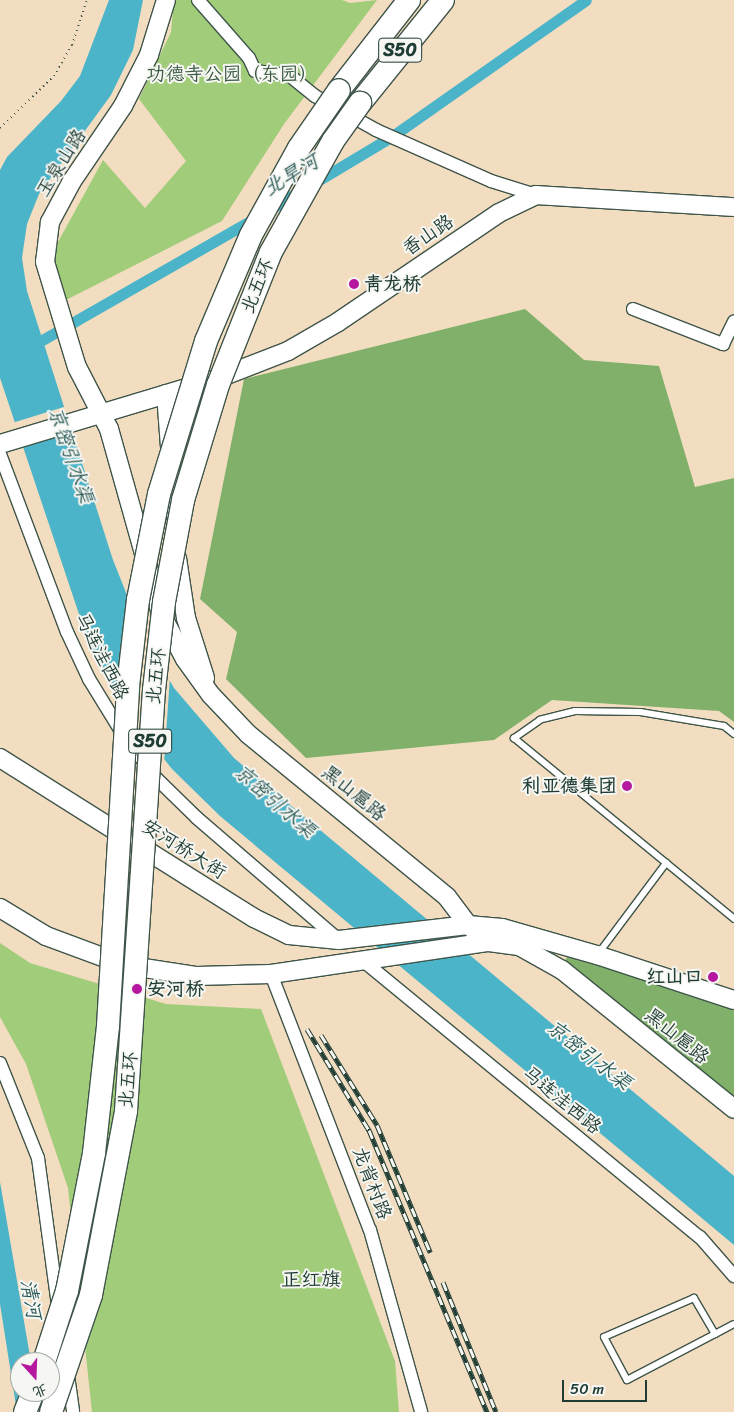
<!DOCTYPE html>
<html>
<head>
<meta charset="utf-8">
<style>
  body { margin:0 }
  #map { position:relative; width:734px; height:1412px; overflow:hidden; background:#f2ddc1; font-family:Sriracha,"LXGW WenKai TC",sans-serif }
  div>[style] { position:absolute }
  [style*='--x'] { left:calc(var(--x)*1px); top:calc(var(--y)*1px); width:calc(var(--w)*1px); rotate:calc(var(--a)*1deg) }
  .green>* { inset:0; background:#a1cc79 }
  .forest>* { inset:0; background:#80b069 }
  .water>* { inset:0; background:#4bb4c9 }
  .pier>* { inset:0; background:#f2ddc1 }
  .canal>* { height:11px; margin:-5.5px; padding:0 5.5px; transform-origin:5.5px; border-radius:5.5px; background:#4bb4c9 }
  .path>* { height:2px; margin-top:-1px; transform-origin:0; background:repeating-linear-gradient(90deg,#3f5549 0 1px,transparent 0 5px) }
  .roads { filter:drop-shadow(1px 0 #3f5549) drop-shadow(-1px 0 #3f5549) drop-shadow(0 1px #3f5549) drop-shadow(0 -1px #3f5549) }
  .lane>* { height:6px; margin:-3px; padding:0 3px; transform-origin:3px; border-radius:3px; background:#fff }
  .street>* { height:12px; margin:-6px; padding:0 6px; transform-origin:6px; border-radius:6px; background:#fff }
  .secondary>* { height:18px; margin:-9px; padding:0 9px; transform-origin:9px; border-radius:9px; background:#fff }
  .highway>* { height:22px; margin:-11px; padding:0 11px; transform-origin:11px; border-radius:11px; background:#fff }
  .rail>* { height:5px; margin-top:-2.5px; transform-origin:0; background:repeating-linear-gradient(90deg,#f6f6f2 0 9px,#1f3d34 0 18px); box-sizing:border-box; border-block:1px solid #1f3d34 }
  .bridges { filter:drop-shadow(1px 0 #3f5549) drop-shadow(-1px 0 #3f5549) drop-shadow(0 1px #3f5549) drop-shadow(0 -1px #3f5549) }
  .highway-bridge>* { height:22px; margin:-11px; padding:0 11px; transform-origin:11px; border-radius:11px; background:#fff }
  .dots>* { width:14px; height:14px; translate:-50% -50%; box-sizing:border-box; border:2px solid #f6f6f2; border-radius:50% }
  span { translate:-50% -50%; white-space:nowrap; text-align:center; line-height:1.15; -webkit-text-stroke:4px #f6f6f2; paint-order:stroke }
  .shield-label span { padding:1px 4px; background:#f6f6f2; border:1px solid; border-radius:4px; -webkit-text-stroke-width:0 }
  .shield-label { font-size:18px; color:#1f3d34; font-weight:700 }
  .park-label { font-size:19px; color:#395a42 }
  .street-label { font-size:19px; color:#1f3d34 }
  .poi-label { font-size:19px; color:#1f3d34; font-weight:700 }
  .left { translate:0 -50%; text-align:left }
  .right { translate:-100% -50%; text-align:right }
  .water-label { font-size:20px; color:#2a5b59; font-style:italic }
  .neighbourhood-label { font-size:20px; color:#1f3d34 }
  .north { position:absolute; left:10px; top:1352px; width:50px; height:50px; box-sizing:border-box; background:#f6f6f2; border:1px solid #a0aca6; border-radius:50%; rotate:160deg; font-size:14px; font-weight:700; line-height:20px; text-align:center; color:#1f3d34 }
  .north::after { content:''; display:block; margin:auto; width:18px; height:22px; background:#b5179e; clip-path:polygon(50% 0,100% 100%,50% 72%,0 100%) }
  .scale { position:absolute; left:562px; top:1380px; width:85px; height:22px; box-sizing:border-box; border:2px solid #1f3d34; border-top:0; padding-left:6px; font-size:15px; line-height:18px; white-space:nowrap; color:#1f3d34; -webkit-text-stroke:4px #f6f6f2; paint-order:stroke }
</style>
</head>
<body>
<div id="map">
  <div class="green">
    <i style="clip-path:polygon(174px 0,342px 0,350px 3px,377px 0,284px 124px,222px 221px,64px 301px,53px 265px,58px 242px,103px 160px,145px 208px,186px 161px,139px 99px,171px 32px)"></i>
    <i style="clip-path:polygon(0 943px,30px 963px,166px 1004px,261px 1009px,395px 1361px,399px 1412px,92px 1412px,68px 1188px,26px 1064px,0 1017px)"></i>
  </div>
  <div class="forest">
    <i style="clip-path:polygon(525px 309px,584px 360px,659px 366px,695px 487px,734px 478px,734px 722px,719px 711px,552px 700px,494px 740px,306px 758px,226px 679px,237px 632px,200px 599px,244px 379px)"></i>
    <i style="clip-path:polygon(568px 955px,734px 1008px,734px 1102px,564px 963px)"></i>
  </div>
  <div class="water">
    <i style="clip-path:polygon(109px 0,143px 0,133px 50px,111px 95px,39px 194px,27px 224px,22px 258px,27px 291px,113px 560px,143px 635px,174px 688px,234px 758px,734px 1176px,734px 1245px,220px 816px,172px 769px,132px 719px,87px 638px,0 378px,0 170px,7px 157px,61px 101px,80px 76px)"></i>
    <i style="clip-path:polygon(0 1182px,31px 1362px,20px 1362px,17px 1412px,0 1304px)"></i>
  </div>
  <div class="pier">
    <i style="clip-path:polygon(67px 406px,74px 431px,20px 448px,12px 423px)"></i>
    <i style="clip-path:polygon(145px 634px,170px 677px,164px 763px,130px 721px)"></i>
  </div>
  <div class="canal">
    <i style="--x:314;--y:183;--w:90;--a:-30.9"></i>
    <i style="--x:391;--y:137;--w:238;--a:-35.1"></i>
    <i style="--x:269;--y:210;--w:36;--a:-32"></i>
    <i style="--x:30;--y:347;--w:259;--a:-29.8"></i>
  </div>
  <div class="path">
    <i style="--x:0;--y:128;--w:75;--a:-43.9"></i>
    <i style="--x:54;--y:76;--w:36;--a:-60"></i>
    <i style="--x:72;--y:45;--w:47;--a:-71.6"></i>
  </div>
  <div class="roads">
    <div class="lane">
      <i style="--x:734;--y:734;--w:13;--a:-141"></i>
      <i style="--x:724;--y:726;--w:85;--a:-170.5"></i>
      <i style="--x:640;--y:712;--w:65;--a:-179.1"></i>
      <i style="--x:575;--y:711;--w:36;--a:166"></i>
      <i style="--x:540;--y:720;--w:32;--a:145"></i>
      <i style="--x:514;--y:738;--w:285;--a:39.4"></i>
      <i style="--x:124;--y:892;--w:22;--a:-63"></i>
      <i style="--x:598;--y:954;--w:114;--a:-53.2"></i>
      <i style="--x:715;--y:1334;--w:42;--a:-120.3"></i>
      <i style="--x:694;--y:1298;--w:98;--a:156.6"></i>
      <i style="--x:604;--y:1337;--w:49;--a:61.9"></i>
      <i style="--x:627;--y:1380;--w:99;--a:-27.6"></i>
      <i style="--x:715;--y:1334;--w:21;--a:-28"></i>
    </div>
    <div class="street">
      <i style="--x:198;--y:0;--w:77;--a:48.7"></i>
      <i style="--x:249;--y:58;--w:14;--a:65"></i>
      <i style="--x:255;--y:71;--w:34;--a:7"></i>
      <i style="--x:289;--y:75;--w:33;--a:39"></i>
      <i style="--x:315;--y:96;--w:70;--a:29.1"></i>
      <i style="--x:376;--y:130;--w:126;--a:23.9"></i>
      <i style="--x:491;--y:181;--w:47;--a:17.3"></i>
      <i style="--x:633;--y:309;--w:97;--a:21.3"></i>
      <i style="--x:723;--y:344;--w:25;--a:-64"></i>
      <i style="--x:0;--y:454;--w:190;--a:69.4"></i>
      <i style="--x:67;--y:632;--w:52;--a:64.9"></i>
      <i style="--x:89;--y:679;--w:57;--a:58.5"></i>
      <i style="--x:119;--y:728;--w:62;--a:53.5"></i>
      <i style="--x:156;--y:778;--w:57;--a:44.3"></i>
      <i style="--x:197;--y:818;--w:187;--a:40.7"></i>
      <i style="--x:361;--y:959;--w:438;--a:39.4"></i>
      <i style="--x:700;--y:1237;--w:52;--a:48.9"></i>
      <i style="--x:271;--y:974;--w:274;--a:68.9"></i>
      <i style="--x:370;--y:1230;--w:189;--a:74.3"></i>
      <i style="--x:0;--y:1063;--w:102;--a:68.2"></i>
      <i style="--x:38;--y:1158;--w:148;--a:82.3"></i>
      <i style="--x:68;--y:1375;--w:37;--a:82"></i>
    </div>
    <div class="secondary">
      <i style="--x:166;--y:0;--w:58;--a:107.2"></i>
      <i style="--x:149;--y:55;--w:57;--a:117"></i>
      <i style="--x:123;--y:106;--w:91;--a:124.2"></i>
      <i style="--x:72;--y:181;--w:47;--a:118.2"></i>
      <i style="--x:50;--y:222;--w:40;--a:97.1"></i>
      <i style="--x:45;--y:262;--w:110;--a:73.1"></i>
      <i style="--x:77;--y:367;--w:70;--a:62.7"></i>
      <i style="--x:109;--y:429;--w:192;--a:74.3"></i>
      <i style="--x:161;--y:614;--w:51;--a:61.9"></i>
      <i style="--x:185;--y:659;--w:44;--a:54.2"></i>
      <i style="--x:211;--y:695;--w:54;--a:46.5"></i>
      <i style="--x:248;--y:734;--w:257;--a:39.3"></i>
      <i style="--x:447;--y:897;--w:35;--a:53"></i>
      <i style="--x:468;--y:925;--w:27;--a:39"></i>
      <i style="--x:166;--y:394;--w:121;--a:85.7"></i>
      <i style="--x:0;--y:444;--w:226;--a:-16.7"></i>
      <i style="--x:216;--y:379;--w:77;--a:-21.3"></i>
      <i style="--x:288;--y:351;--w:58;--a:-30.1"></i>
      <i style="--x:338;--y:322;--w:194;--a:-34.1"></i>
      <i style="--x:499;--y:213;--w:41;--a:-25.9"></i>
      <i style="--x:536;--y:195;--w:198;--a:3.5"></i>
      <i style="--x:177;--y:558;--w:61;--a:81.5"></i>
      <i style="--x:186;--y:618;--w:63;--a:72.4"></i>
      <i style="--x:0;--y:758;--w:300;--a:32.2"></i>
      <i style="--x:254;--y:918;--w:39;--a:26"></i>
      <i style="--x:289;--y:935;--w:50;--a:5.7"></i>
      <i style="--x:339;--y:940;--w:130;--a:-6.6"></i>
      <i style="--x:468;--y:925;--w:34;--a:5"></i>
      <i style="--x:502;--y:928;--w:99;--a:15.9"></i>
      <i style="--x:597;--y:955;--w:144;--a:18.2"></i>
      <i style="--x:0;--y:908;--w:54;--a:31.3"></i>
      <i style="--x:46;--y:936;--w:83;--a:20.4"></i>
      <i style="--x:124;--y:965;--w:74;--a:8.6"></i>
      <i style="--x:197;--y:976;--w:74;--a:-1.5"></i>
      <i style="--x:271;--y:974;--w:220;--a:-8.4"></i>
      <i style="--x:489;--y:942;--w:30;--a:8"></i>
      <i style="--x:519;--y:946;--w:49;--a:29.2"></i>
      <i style="--x:562;--y:970;--w:221;--a:38.9"></i>
    </div>
    <div class="highway">
      <i style="--x:339;--y:90;--w:114;--a:-52.1"></i>
      <i style="--x:360;--y:103;--w:132;--a:-51.1"></i>
      <i style="--x:25;--y:1412;--w:22;--a:-68"></i>
    </div>
  </div>
  <div class="rail">
    <i style="--x:307;--y:1029;--w:119;--a:58.5"></i>
    <i style="--x:369;--y:1130;--w:306;--a:67.3"></i>
    <i style="--x:321;--y:1035;--w:106;--a:58.1"></i>
    <i style="--x:377;--y:1125;--w:138;--a:67.3"></i>
    <i style="--x:443;--y:1282;--w:140;--a:67.8"></i>
  </div>
  <div class="bridges">
    <div class="highway-bridge">
      <i style="--x:44;--y:1362;--w:75;--a:-72.1"></i>
      <i style="--x:67;--y:1291;--w:141;--a:-78.9"></i>
      <i style="--x:94;--y:1153;--w:128;--a:-83.7"></i>
      <i style="--x:108;--y:1026;--w:341;--a:-86.6"></i>
      <i style="--x:128;--y:686;--w:87;--a:-83.4"></i>
      <i style="--x:138;--y:600;--w:108;--a:-78.8"></i>
      <i style="--x:159;--y:494;--w:160;--a:-72.9"></i>
      <i style="--x:206;--y:341;--w:115;--a:-67"></i>
      <i style="--x:251;--y:235;--w:99;--a:-61.1"></i>
      <i style="--x:299;--y:148;--w:70;--a:-55.4"></i>
      <i style="--x:51;--y:1412;--w:124;--a:-71.1"></i>
      <i style="--x:91;--y:1295;--w:187;--a:-79.2"></i>
      <i style="--x:126;--y:1111;--w:422;--a:-86.2"></i>
      <i style="--x:154;--y:690;--w:89;--a:-83.5"></i>
      <i style="--x:164;--y:602;--w:104;--a:-79.4"></i>
      <i style="--x:183;--y:500;--w:120;--a:-73.1"></i>
      <i style="--x:218;--y:385;--w:143;--a:-68.3"></i>
      <i style="--x:271;--y:252;--w:127;--a:-60.8"></i>
      <i style="--x:333;--y:141;--w:47;--a:-54.6"></i>
    </div>
  </div>
  <div class="dots">
    <i style="left:354px;top:284px;background:#b5179e"></i>
    <i style="left:627px;top:786px;background:#b5179e"></i>
    <i style="left:713px;top:977px;background:#b5179e"></i>
    <i style="left:137px;top:989px;background:#b5179e"></i>
  </div>
  <div class="shield-label">
    <span style="left:400px;top:50px">S50</span>
    <span style="left:150px;top:741px">S50</span>
  </div>
  <div class="park-label">
    <span style="left:232px;top:74px">功德寺公园（东园）</span>
  </div>
  <div class="street-label">
    <span style="left:61px;top:163px;rotate:-58deg">玉泉山路</span>
    <span style="left:428px;top:235px;rotate:-34deg">香山路</span>
    <span style="left:257px;top:286px;rotate:-68deg">北五环</span>
    <span style="left:102px;top:656px;rotate:63deg">马连洼西路</span>
    <span style="left:156px;top:676px;rotate:-84deg">北五环</span>
    <span style="left:354px;top:793px;rotate:39deg">黑山扈路</span>
    <span style="left:184px;top:849px;rotate:32deg">安河桥大街</span>
    <span style="left:677px;top:1036px;rotate:39deg">黑山扈路</span>
    <span style="left:128px;top:1080px;rotate:-85deg">北五环</span>
    <span style="left:562px;top:1100px;rotate:39deg">马连洼西路</span>
    <span style="left:372px;top:1183px;rotate:69deg">龙背村路</span>
  </div>
  <div class="poi-label">
    <span class="left" style="left:364px;top:284px">青龙桥</span>
    <span class="right" style="left:617px;top:786px">利亚德集团</span>
    <span class="right" style="left:703px;top:977px">红山口</span>
    <span class="left" style="left:147px;top:989px">安河桥</span>
  </div>
  <div class="water-label">
    <span style="left:291px;top:175px;rotate:-31deg">北旱河</span>
    <span style="left:71px;top:455px;rotate:71deg">京密引水渠</span>
    <span style="left:275px;top:801px;rotate:41deg">京密引水渠</span>
    <span style="left:589px;top:1055px;rotate:38deg">京密引水渠</span>
    <span style="left:31px;top:1299px;rotate:79deg">清河</span>
  </div>
  <div class="neighbourhood-label">
    <span style="left:311px;top:1279px">正红旗</span>
  </div>
  <div class="north">北</div>
  <div class="scale">50 m</div>
</div>
</body>
</html>
